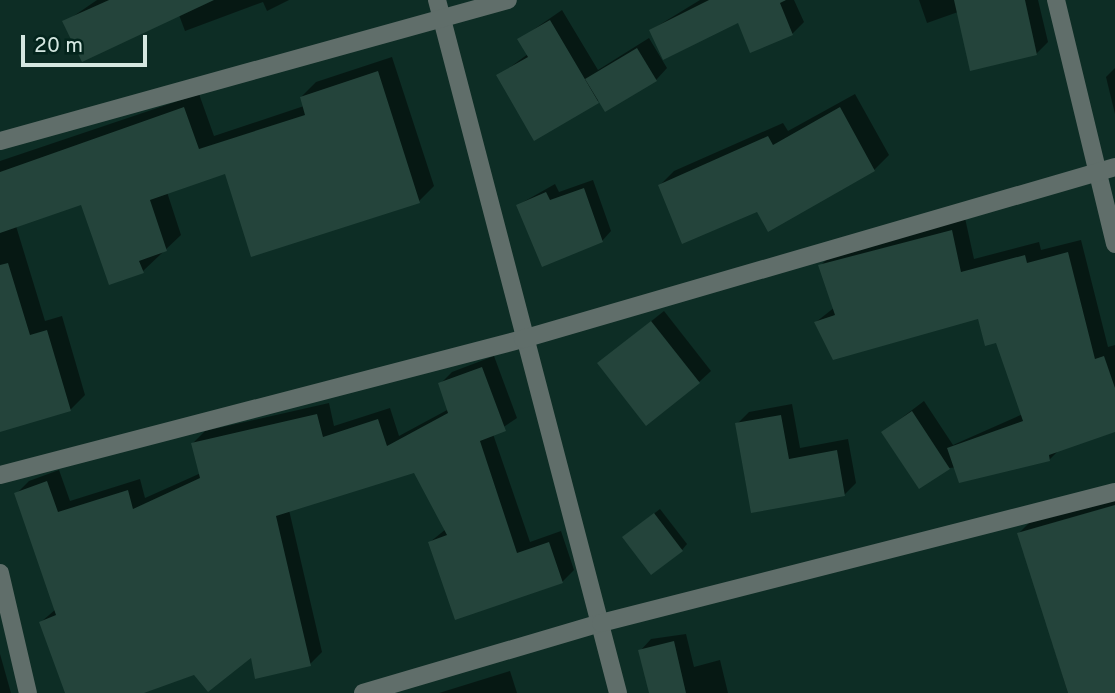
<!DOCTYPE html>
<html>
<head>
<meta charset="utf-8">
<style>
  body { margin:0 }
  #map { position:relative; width:1115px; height:693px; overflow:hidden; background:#0d2d25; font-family:Overpass,sans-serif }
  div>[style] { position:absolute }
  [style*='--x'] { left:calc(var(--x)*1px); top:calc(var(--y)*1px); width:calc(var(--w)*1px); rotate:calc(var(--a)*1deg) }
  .shadow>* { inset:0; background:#0007 }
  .building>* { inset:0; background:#24443b }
  .minor>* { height:18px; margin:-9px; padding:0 9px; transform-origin:9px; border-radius:9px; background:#606e6a }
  span { translate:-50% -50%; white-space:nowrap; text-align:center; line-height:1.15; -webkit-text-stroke:6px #03241c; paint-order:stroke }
  .scale { position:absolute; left:21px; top:35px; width:126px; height:32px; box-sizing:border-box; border:4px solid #d5e7e1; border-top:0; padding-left:9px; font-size:21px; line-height:24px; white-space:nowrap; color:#d5e7e1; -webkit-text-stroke:5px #03241c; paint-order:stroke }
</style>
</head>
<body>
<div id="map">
  <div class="shadow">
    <i style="clip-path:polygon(97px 0,289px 0,267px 11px,263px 2px,185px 31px,179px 15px,65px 22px)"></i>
    <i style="clip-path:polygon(700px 0,794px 0,804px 22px,792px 34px,739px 21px,651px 30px)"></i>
    <i style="clip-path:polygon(919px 0,1038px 0,1048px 42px,1036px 54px,958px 12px,927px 23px)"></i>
    <i style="clip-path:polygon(562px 10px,598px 70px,649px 38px,667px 68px,656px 80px,598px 101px,498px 76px,528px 54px,520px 39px)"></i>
    <i style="clip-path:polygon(392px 57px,434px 186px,419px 201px,226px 171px,167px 192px,181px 235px,143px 271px,82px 203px,16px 226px,45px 321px,62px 316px,85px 395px,70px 410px,0 430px,0 161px,199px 94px,214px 136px,304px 106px,301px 97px,316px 82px)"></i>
    <i style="clip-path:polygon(1115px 68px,1115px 114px,1106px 77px)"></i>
    <i style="clip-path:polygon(855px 94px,889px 155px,874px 170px,758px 210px,660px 185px,674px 171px,783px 123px,788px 131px)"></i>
    <i style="clip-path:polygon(593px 180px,611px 231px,602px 241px,518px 205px,555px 184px,559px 192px)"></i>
    <i style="clip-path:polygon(965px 218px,974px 259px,1039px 242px,1041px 250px,1081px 240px,1108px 347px,1115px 345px,1115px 430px,1059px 450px,1049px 460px,949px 468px,883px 432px,924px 401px,953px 445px,1023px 414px,997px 341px,979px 317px,816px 322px,835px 307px,820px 266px,834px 252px)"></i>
    <i style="clip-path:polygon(664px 311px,711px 371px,699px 382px,599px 363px)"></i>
    <i style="clip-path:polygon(494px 356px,517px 418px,493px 434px,530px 542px,561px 531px,574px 570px,562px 582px,430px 542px,446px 529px,415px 471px,289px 510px,322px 652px,310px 664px,252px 655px,139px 693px,67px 693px,41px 622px,56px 609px,16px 494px,29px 481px,59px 470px,70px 501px,140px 479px,145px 498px,201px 473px,193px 443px,205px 431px,329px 403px,334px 426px,390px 408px,399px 436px,449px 409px,440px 384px,452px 372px)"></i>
    <i style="clip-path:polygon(792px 404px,800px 448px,848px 439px,856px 483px,844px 495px,753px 511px,737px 424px,749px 412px)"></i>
    <i style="clip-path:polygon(1115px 498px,1115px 693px,1068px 693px,1019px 533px,1030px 522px)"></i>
    <i style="clip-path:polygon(660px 509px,687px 544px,682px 550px,630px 532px)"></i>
    <i style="clip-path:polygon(686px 634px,694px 667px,720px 660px,728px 693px,650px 693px,640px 651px,651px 639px)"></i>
    <i style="clip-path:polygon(0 654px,11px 693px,0 693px)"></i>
    <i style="clip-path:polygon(510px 671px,517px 693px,439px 693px)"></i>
  </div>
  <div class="building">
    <i style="clip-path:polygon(109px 0,214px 0,82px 62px,62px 21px)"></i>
    <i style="clip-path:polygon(709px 0,786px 0,780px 3px,793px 35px,750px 53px,738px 23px,663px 60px,649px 30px)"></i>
    <i style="clip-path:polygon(954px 0,1025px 0,1037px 55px,970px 71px)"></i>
    <i style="clip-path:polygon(550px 20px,599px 103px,534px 141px,496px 75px,528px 57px,517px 39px)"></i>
    <i style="clip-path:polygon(637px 48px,657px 81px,605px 112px,585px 79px)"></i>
    <i style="clip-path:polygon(378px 71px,420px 203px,251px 257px,225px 174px,150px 200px,167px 251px,139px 261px,144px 273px,109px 285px,81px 205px,0 233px,0 172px,184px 107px,199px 149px,305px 115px,300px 97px)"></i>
    <i style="clip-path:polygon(840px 107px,875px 171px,768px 232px,757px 212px,682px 244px,658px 185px,768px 136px,773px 145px)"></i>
    <i style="clip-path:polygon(584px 188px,603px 242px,542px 267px,516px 205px,546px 192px,550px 200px)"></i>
    <i style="clip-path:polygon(952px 230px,961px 272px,1025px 255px,1027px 263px,1068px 252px,1095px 359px,1104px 356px,1115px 388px,1115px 432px,1049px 455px,1050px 461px,959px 483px,947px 448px,1023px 421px,996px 343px,985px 346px,978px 319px,833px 360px,814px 322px,835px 315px,818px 265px)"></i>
    <i style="clip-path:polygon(8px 263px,30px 335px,47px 330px,71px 411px,0 432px,0 265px)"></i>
    <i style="clip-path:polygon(651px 321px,700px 383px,646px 426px,597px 363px)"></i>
    <i style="clip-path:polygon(482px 367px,506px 431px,480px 441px,517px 553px,549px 542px,563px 583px,455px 620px,428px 542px,447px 535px,414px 473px,276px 516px,311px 666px,255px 679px,251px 658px,208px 692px,194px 675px,144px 693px,65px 693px,39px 622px,56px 615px,14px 493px,47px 481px,58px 512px,128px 490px,133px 509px,200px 478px,191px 443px,317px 414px,323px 437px,378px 419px,387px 446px,448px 413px,438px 383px)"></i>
    <i style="clip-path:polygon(912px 411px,950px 469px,919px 489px,881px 432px)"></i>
    <i style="clip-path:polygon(781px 415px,789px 459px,837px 450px,845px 496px,751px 513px,735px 423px)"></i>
    <i style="clip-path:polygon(1115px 505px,1115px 693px,1068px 693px,1017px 533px)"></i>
    <i style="clip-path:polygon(654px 513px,683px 551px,651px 575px,622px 537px)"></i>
    <i style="clip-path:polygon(674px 641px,686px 693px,649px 693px,638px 650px)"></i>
  </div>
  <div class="minor">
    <i style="--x:437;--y:0;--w:716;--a:75.36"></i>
    <i style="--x:1056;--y:0;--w:251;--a:76.4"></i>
    <i style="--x:0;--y:141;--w:527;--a:-15.51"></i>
    <i style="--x:0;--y:475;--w:540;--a:-14.58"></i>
    <i style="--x:523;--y:339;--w:616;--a:-16.2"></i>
    <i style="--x:0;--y:573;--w:123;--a:76.9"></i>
    <i style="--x:363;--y:693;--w:248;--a:-16.4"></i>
    <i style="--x:601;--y:623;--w:530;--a:-14.3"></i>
  </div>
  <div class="scale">20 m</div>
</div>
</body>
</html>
